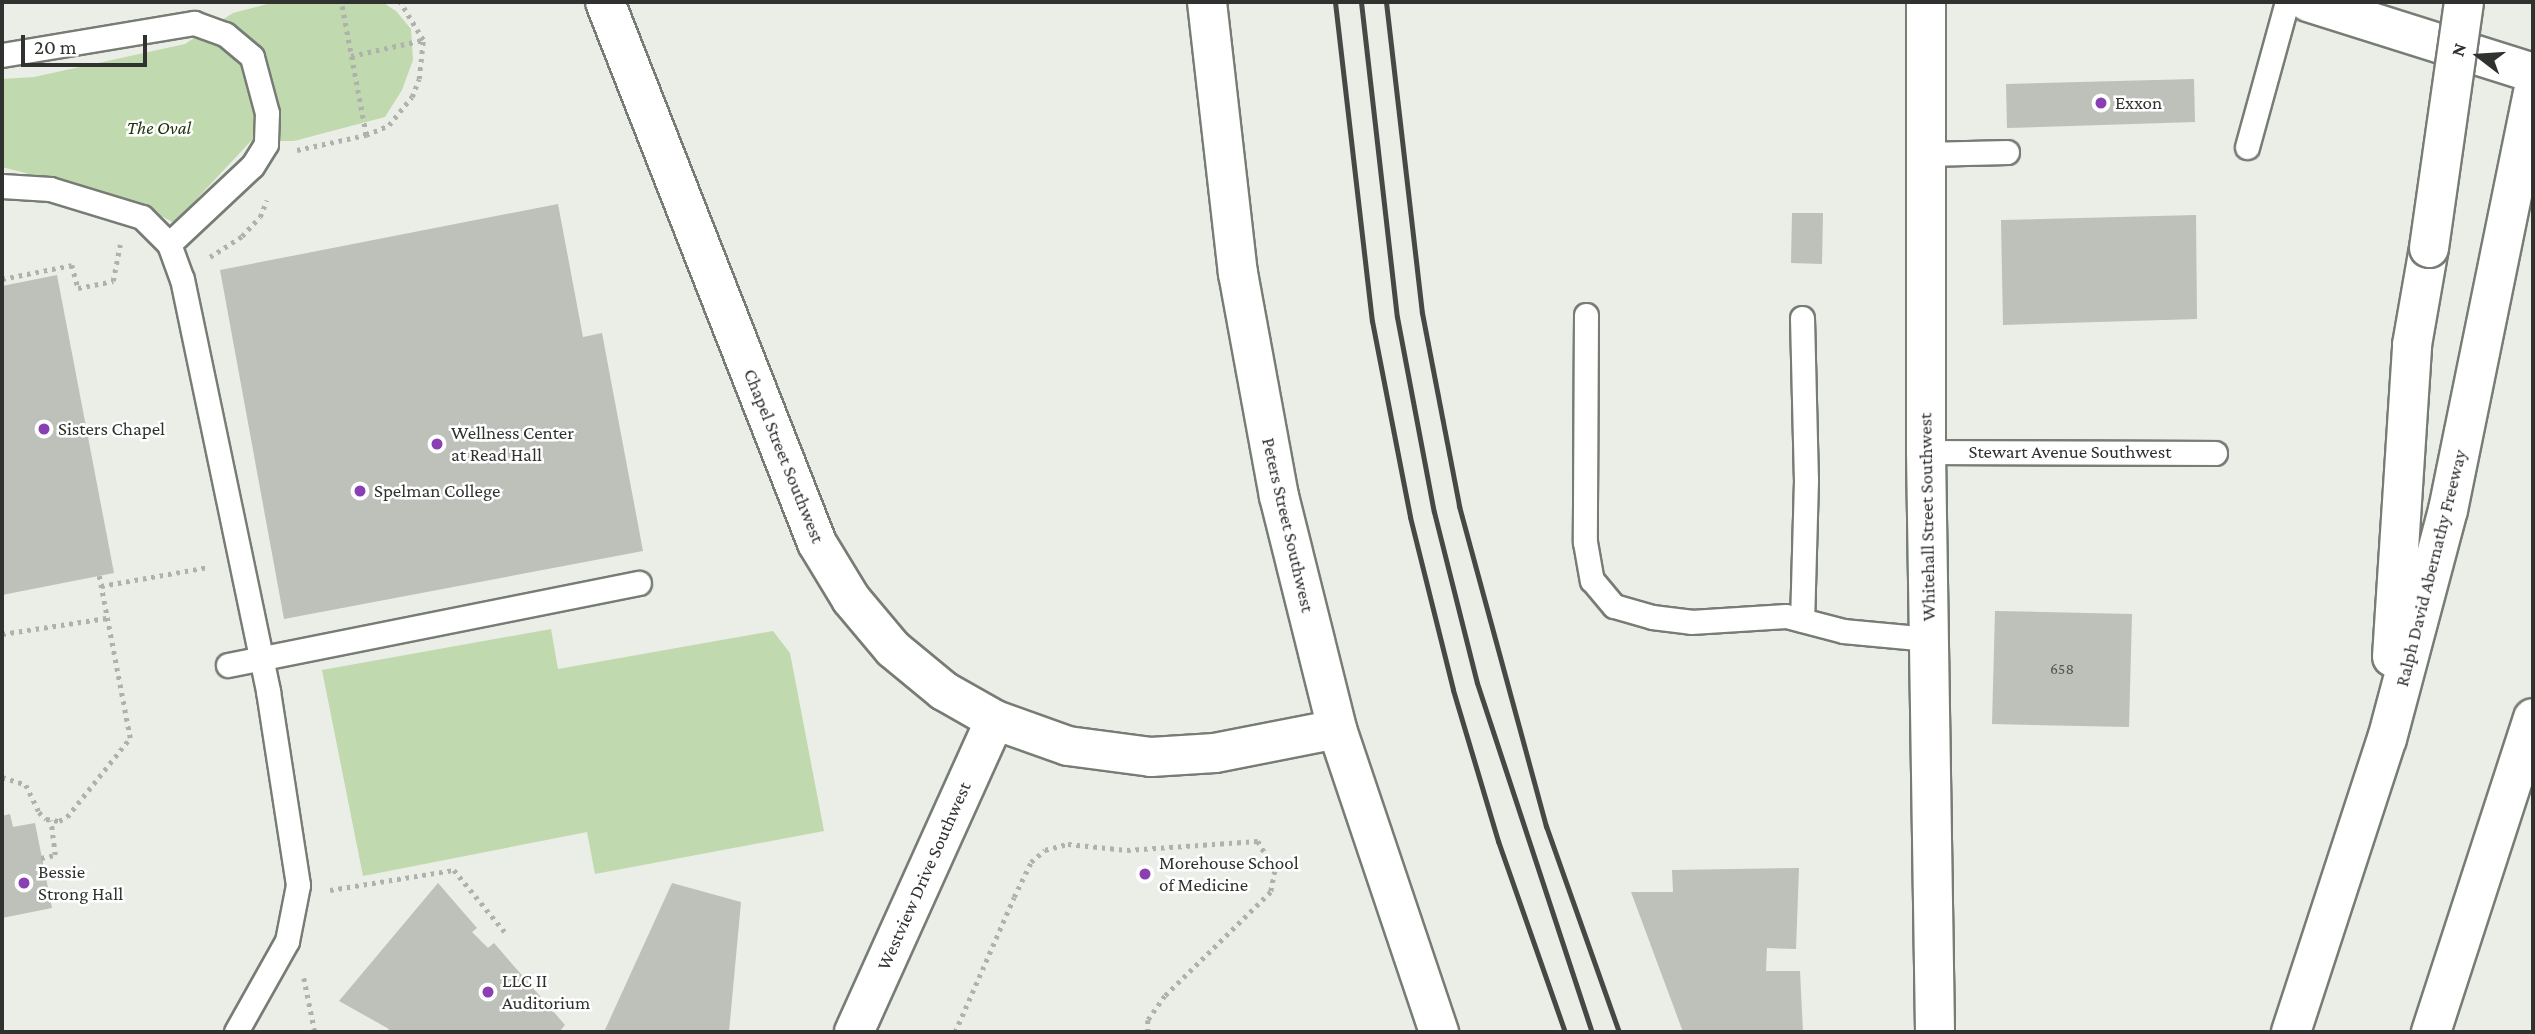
<!DOCTYPE html>
<html>
<head>
<meta charset="utf-8">
<style>
  body { margin:0 }
  #map { position:relative; width:2535px; height:1034px; overflow:hidden; background:#eaeee6; font-family:"Crimson Pro",serif }
  div>[style] { position:absolute }
  [style*='--x'] { left:calc(var(--x)*1px); top:calc(var(--y)*1px); width:calc(var(--w)*1px); rotate:calc(var(--a)*1deg) }
  .green>* { inset:0; background:#c0d9ae }
  .building>* { inset:0; background:#bdc1b9 }
  .path>* { height:4.5px; margin-top:-2.25px; transform-origin:0; background:repeating-linear-gradient(90deg,#afb2ac 0 3.5px,transparent 0 8.5px) }
  .roads { filter:drop-shadow(2px 0 #777c75) drop-shadow(-2px 0 #777c75) drop-shadow(0 2px #777c75) drop-shadow(0 -2px #777c75) }
  .lane>* { height:23px; margin:-11.5px; padding:0 11.5px; transform-origin:11.5px; border-radius:11.5px; background:#fff }
  .street>* { height:38px; margin:-19px; padding:0 19px; transform-origin:19px; border-radius:19px; background:#fff }
  .secondary>* { height:38px; margin:-19px; padding:0 19px; transform-origin:19px; border-radius:19px; background:#fff }
  .primary>* { height:38px; margin:-19px; padding:0 19px; transform-origin:19px; border-radius:19px; background:#fff }
  .highway>* { height:38px; margin:-19px; padding:0 19px; transform-origin:19px; border-radius:19px; background:#fff }
  .rail>* { height:5px; margin:-2.5px; padding:0 2.5px; transform-origin:2.5px; border-radius:2.5px; background:#464845 }
  .bridges { filter:drop-shadow(2px 0 #777c75) drop-shadow(-2px 0 #777c75) drop-shadow(0 2px #777c75) drop-shadow(0 -2px #777c75) }
  .highway-bridge>* { height:38px; margin:-19px; padding:0 19px; transform-origin:19px; border-radius:19px; background:#fff }
  .dots>* { width:19px; height:19px; translate:-50% -50%; box-sizing:border-box; border:4px solid #fff; border-radius:50% }
  span { translate:-50% -50%; white-space:nowrap; text-align:center; line-height:1.15; -webkit-text-stroke:5px #fff; paint-order:stroke }
  .number-label { font-size:16px; color:#535652 }
  .number-label span { -webkit-text-stroke-width:0 }
  .poi-label { font-size:19px; color:#30322f }
  .left { translate:0 -50%; text-align:left }
  .park-label { font-size:19px; color:#1d3207; font-style:italic }
  .street-label { font-size:19px; color:#30322f }
  .frame { position:absolute; inset:0; border:4px solid #30322f; pointer-events:none }
  .north { position:absolute; left:2444px; top:21px; width:70px; height:70px; -webkit-text-stroke:5px #fff; paint-order:stroke; rotate:287deg; font-size:19px; font-weight:700; line-height:28px; text-align:center; color:#30322f }
  .north::after { content:''; display:block; margin:auto; width:24px; height:32px; background:#30322f; clip-path:polygon(50% 0,100% 100%,50% 72%,0 100%) }
  .scale { position:absolute; left:21px; top:35px; width:126px; height:32px; box-sizing:border-box; border:4px solid #30322f; border-top:0; padding-left:9px; font-size:21px; line-height:24px; white-space:nowrap; color:#30322f; -webkit-text-stroke:5px #fff; paint-order:stroke }
</style>
</head>
<body>
<div id="map">
  <div class="green">
    <i style="clip-path:polygon(275px 2px,382px 2px,396px 11px,411px 29px,413px 60px,402px 90px,385px 117px,294px 141px,251px 141px,174px 223px,134px 201px,2px 167px,2px 79px,34px 77px,185px 44px,233px 13px)"></i>
    <i style="clip-path:polygon(551px 629px,558px 669px,773px 631px,790px 653px,824px 831px,595px 874px,587px 832px,363px 876px,322px 670px)"></i>
  </div>
  <div class="building">
    <i style="clip-path:polygon(2194px 79px,2195px 122px,2007px 128px,2006px 84px)"></i>
    <i style="clip-path:polygon(558px 204px,583px 337px,602px 333px,643px 551px,284px 619px,220px 270px)"></i>
    <i style="clip-path:polygon(1792px 213px,1823px 213px,1822px 264px,1791px 263px)"></i>
    <i style="clip-path:polygon(2196px 215px,2197px 319px,2003px 325px,2001px 220px)"></i>
    <i style="clip-path:polygon(57px 275px,114px 573px,2px 595px,2px 286px)"></i>
    <i style="clip-path:polygon(1995px 611px,2132px 614px,2129px 727px,1992px 724px)"></i>
    <i style="clip-path:polygon(10px 814px,13px 827px,35px 823px,52px 908px,2px 918px,2px 816px)"></i>
    <i style="clip-path:polygon(1799px 868px,1796px 949px,1767px 948px,1766px 971px,1800px 971px,1803px 1032px,1683px 1032px,1631px 892px,1673px 892px,1672px 870px)"></i>
    <i style="clip-path:polygon(438px 883px,477px 928px,472px 932px,488px 948px,494px 943px,565px 1025px,559px 1032px,386px 1032px,389px 1029px,339px 1001px)"></i>
    <i style="clip-path:polygon(672px 883px,741px 902px,729px 1032px,604px 1032px)"></i>
  </div>
  <div class="path">
    <i style="--x:351;--y:56;--w:74;--a:-12.5"></i>
    <i style="--x:366;--y:135;--w:25;--a:-23"></i>
    <i style="--x:389;--y:125;--w:36;--a:-51"></i>
    <i style="--x:412;--y:97;--w:19;--a:-69"></i>
    <i style="--x:419;--y:79;--w:39;--a:-84"></i>
    <i style="--x:423;--y:40;--w:44;--a:-121.2"></i>
    <i style="--x:297;--y:150;--w:71;--a:-12.3"></i>
    <i style="--x:366;--y:135;--w:135;--a:-100.6"></i>
    <i style="--x:210;--y:257;--w:38;--a:-33"></i>
    <i style="--x:242;--y:236;--w:26;--a:-47"></i>
    <i style="--x:260;--y:217;--w:18;--a:-68"></i>
    <i style="--x:2;--y:279;--w:71;--a:-11.3"></i>
    <i style="--x:72;--y:265;--w:24;--a:75"></i>
    <i style="--x:78;--y:288;--w:36;--a:-11"></i>
    <i style="--x:113;--y:281;--w:37;--a:-79"></i>
    <i style="--x:101;--y:586;--w:110;--a:-10"></i>
    <i style="--x:2;--y:634;--w:106;--a:-8.7"></i>
    <i style="--x:2;--y:777;--w:25;--a:18"></i>
    <i style="--x:26;--y:785;--w:30;--a:64"></i>
    <i style="--x:39;--y:812;--w:10;--a:45"></i>
    <i style="--x:46;--y:819;--w:13;--a:9"></i>
    <i style="--x:59;--y:821;--w:9;--a:-27"></i>
    <i style="--x:67;--y:817;--w:101;--a:-51.4"></i>
    <i style="--x:130;--y:738;--w:165;--a:-100.8"></i>
    <i style="--x:41;--y:858;--w:14;--a:-12"></i>
    <i style="--x:55;--y:855;--w:35;--a:-97"></i>
    <i style="--x:330;--y:890;--w:126;--a:-9.2"></i>
    <i style="--x:454;--y:870;--w:80;--a:50.6"></i>
    <i style="--x:304;--y:978;--w:55;--a:78.5"></i>
    <i style="--x:955;--y:1032;--w:147;--a:-66.4"></i>
    <i style="--x:1014;--y:897;--w:39;--a:-64"></i>
    <i style="--x:1031;--y:862;--w:18;--a:-41"></i>
    <i style="--x:1045;--y:850;--w:24;--a:-15"></i>
    <i style="--x:1068;--y:844;--w:59;--a:5.8"></i>
    <i style="--x:1127;--y:850;--w:131;--a:-3.9"></i>
    <i style="--x:1258;--y:841;--w:34;--a:60"></i>
    <i style="--x:1275;--y:871;--w:21;--a:101"></i>
    <i style="--x:1271;--y:892;--w:148;--a:135.5"></i>
    <i style="--x:1165;--y:996;--w:29;--a:125"></i>
    <i style="--x:1148;--y:1020;--w:12;--a:90"></i>
  </div>
  <div class="roads">
    <div class="lane">
      <i style="--x:2;--y:55;--w:195;--a:-9.5"></i>
      <i style="--x:194;--y:23;--w:33;--a:20"></i>
      <i style="--x:225;--y:34;--w:35;--a:40"></i>
      <i style="--x:252;--y:57;--w:58;--a:75"></i>
      <i style="--x:267;--y:113;--w:31;--a:92"></i>
      <i style="--x:266;--y:144;--w:26;--a:122"></i>
      <i style="--x:252;--y:166;--w:114;--a:136.8"></i>
      <i style="--x:2247;--y:147;--w:150;--a:-74.6"></i>
      <i style="--x:1926;--y:154;--w:81;--a:-1.4"></i>
      <i style="--x:2;--y:186;--w:48;--a:3.6"></i>
      <i style="--x:50;--y:189;--w:96;--a:16.9"></i>
      <i style="--x:142;--y:217;--w:38;--a:45"></i>
      <i style="--x:169;--y:244;--w:37;--a:70"></i>
      <i style="--x:182;--y:279;--w:421;--a:78.2"></i>
      <i style="--x:268;--y:691;--w:196;--a:81.2"></i>
      <i style="--x:298;--y:885;--w:57;--a:101.1"></i>
      <i style="--x:287;--y:941;--w:104;--a:119.3"></i>
      <i style="--x:1586;--y:315;--w:227;--a:90.3"></i>
      <i style="--x:1585;--y:542;--w:39;--a:80"></i>
      <i style="--x:1592;--y:580;--w:34;--a:50"></i>
      <i style="--x:1614;--y:606;--w:40;--a:16"></i>
      <i style="--x:1652;--y:617;--w:39;--a:7"></i>
      <i style="--x:1691;--y:622;--w:95;--a:-3.6"></i>
      <i style="--x:1786;--y:616;--w:59;--a:14.7"></i>
      <i style="--x:1843;--y:631;--w:86;--a:5.3"></i>
      <i style="--x:1802;--y:318;--w:162;--a:88.6"></i>
      <i style="--x:1806;--y:480;--w:140;--a:91.6"></i>
      <i style="--x:1926;--y:452;--w:289;--a:0.2"></i>
      <i style="--x:228;--y:665;--w:419;--a:-11.3"></i>
    </div>
    <div class="street">
      <i style="--x:854;--y:1032;--w:342;--a:-65.7"></i>
    </div>
    <div class="secondary">
      <i style="--x:1926;--y:2;--w:450;--a:90"></i>
      <i style="--x:1926;--y:452;--w:580;--a:89.11"></i>
    </div>
    <div class="primary">
      <i style="--x:605;--y:2;--w:581;--a:68.6"></i>
      <i style="--x:817;--y:543;--w:66;--a:58.7"></i>
      <i style="--x:851;--y:599;--w:65;--a:50"></i>
      <i style="--x:893;--y:649;--w:66;--a:39.5"></i>
      <i style="--x:944;--y:691;--w:59;--a:29.6"></i>
      <i style="--x:995;--y:720;--w:77;--a:19.6"></i>
      <i style="--x:1068;--y:746;--w:84;--a:7.5"></i>
      <i style="--x:1151;--y:757;--w:64;--a:-3.6"></i>
      <i style="--x:1215;--y:753;--w:124;--a:-11.1"></i>
      <i style="--x:1207;--y:2;--w:273;--a:83.5"></i>
      <i style="--x:1238;--y:273;--w:227;--a:79.6"></i>
      <i style="--x:1279;--y:496;--w:240;--a:76"></i>
      <i style="--x:1337;--y:729;--w:320;--a:71.4"></i>
      <i style="--x:2308;--y:2;--w:236;--a:17.5"></i>
    </div>
    <div class="highway">
      <i style="--x:2392;--y:657;--w:313;--a:-86.3"></i>
      <i style="--x:2412;--y:345;--w:98;--a:-80.1"></i>
      <i style="--x:2291;--y:1032;--w:308;--a:-71.9"></i>
      <i style="--x:2387;--y:739;--w:237;--a:-75.1"></i>
      <i style="--x:2448;--y:510;--w:425;--a:-78.5"></i>
      <i style="--x:2431;--y:1032;--w:330;--a:-72"></i>
    </div>
  </div>
  <div class="rail">
    <i style="--x:1335;--y:2;--w:321;--a:83.4"></i>
    <i style="--x:1372;--y:321;--w:200;--a:79"></i>
    <i style="--x:1410;--y:517;--w:178;--a:76"></i>
    <i style="--x:1453;--y:690;--w:158;--a:73.4"></i>
    <i style="--x:1498;--y:841;--w:202;--a:70.7"></i>
    <i style="--x:1361;--y:2;--w:317;--a:83.5"></i>
    <i style="--x:1397;--y:317;--w:198;--a:79.3"></i>
    <i style="--x:1434;--y:512;--w:176;--a:75.9"></i>
    <i style="--x:1477;--y:683;--w:367;--a:71.8"></i>
    <i style="--x:1386;--y:2;--w:313;--a:83.4"></i>
    <i style="--x:1422;--y:313;--w:197;--a:79.1"></i>
    <i style="--x:1459;--y:506;--w:332;--a:74.8"></i>
    <i style="--x:1546;--y:826;--w:219;--a:70.5"></i>
  </div>
  <div class="bridges">
    <div class="highway-bridge">
      <i style="--x:2429;--y:248;--w:248;--a:-81.9"></i>
    </div>
  </div>
  <div class="dots">
    <i style="left:2101px;top:103px;background:#8a40b2"></i>
    <i style="left:44px;top:429px;background:#8a40b2"></i>
    <i style="left:437px;top:444px;background:#8a40b2"></i>
    <i style="left:360px;top:491px;background:#8a40b2"></i>
    <i style="left:1145px;top:874px;background:#8a40b2"></i>
    <i style="left:24px;top:883px;background:#8a40b2"></i>
    <i style="left:488px;top:992px;background:#8a40b2"></i>
  </div>
  <div class="number-label">
    <span style="left:2062px;top:669px">658</span>
  </div>
  <div class="poi-label">
    <span class="left" style="left:2115px;top:103px">Exxon</span>
    <span class="left" style="left:58px;top:429px">Sisters Chapel</span>
    <span class="left" style="left:451px;top:444px">Wellness Center<br>at Read Hall</span>
    <span class="left" style="left:374px;top:491px">Spelman College</span>
    <span class="left" style="left:1159px;top:874px">Morehouse School<br>of Medicine</span>
    <span class="left" style="left:38px;top:883px">Bessie<br>Strong Hall</span>
    <span class="left" style="left:502px;top:992px">LLC II<br>Auditorium</span>
  </div>
  <div class="park-label">
    <span style="left:159px;top:128px">The Oval</span>
  </div>
  <div class="street-label">
    <span style="left:2070px;top:452px">Stewart Avenue Southwest</span>
    <span style="left:784px;top:456px;rotate:68deg">Chapel Street Southwest</span>
    <span style="left:1927px;top:517px;rotate:-91deg">Whitehall Street Southwest</span>
    <span style="left:1288px;top:525px;rotate:77deg">Peters Street Southwest</span>
    <span style="left:2431px;top:568px;rotate:-76deg">Ralph David Abernathy Freeway</span>
    <span style="left:924px;top:876px;rotate:-66deg">Westview Drive Southwest</span>
  </div>
  <div class="frame"></div>
  <div class="north">N</div>
  <div class="scale">20 m</div>
</div>
</body>
</html>
